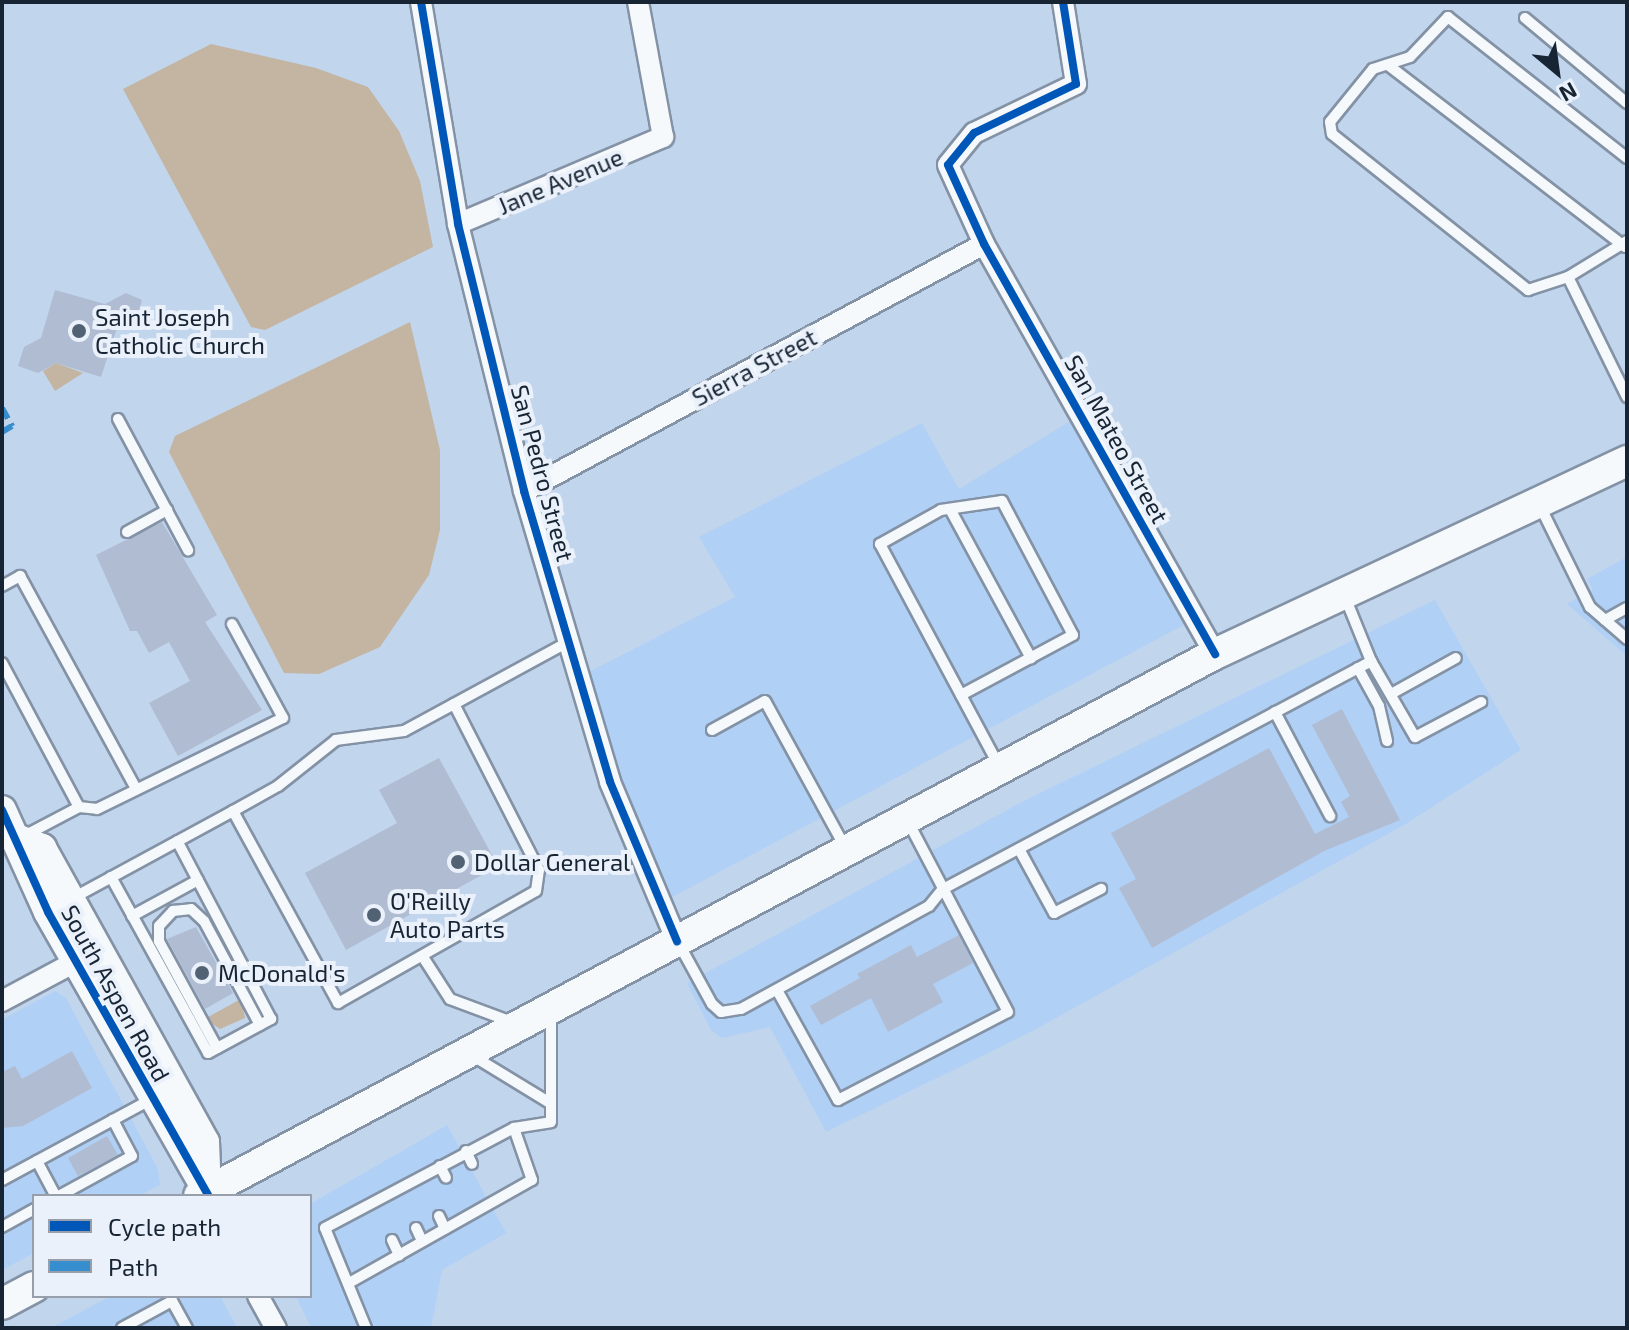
<!DOCTYPE html>
<html>
<head>
<meta charset="utf-8">
<style>
  body { margin:0 }
  #map { position:relative; width:1629px; height:1330px; overflow:hidden; background:#c1d5ed; font-family:"Exo 2",sans-serif }
  div>[style] { position:absolute }
  [style*='--x'] { left:calc(var(--x)*1px); top:calc(var(--y)*1px); width:calc(var(--w)*1px); rotate:calc(var(--a)*1deg) }
  .built>* { inset:0; background:#b1d0f6 }
  .green>* { inset:0; background:#c3b5a2 }
  .building>* { inset:0; background:#b0bcd2 }
  .roads { filter:drop-shadow(2px 0 #8392a5) drop-shadow(-2px 0 #8392a5) drop-shadow(0 2px #8392a5) drop-shadow(0 -2px #8392a5) }
  .lane>* { height:10px; margin:-5px; padding:0 5px; transform-origin:5px; border-radius:5px; background:#f6f9fc }
  .street>* { height:20px; margin:-10px; padding:0 10px; transform-origin:10px; border-radius:10px; background:#f6f9fc }
  .secondary>* { height:28px; margin:-14px; padding:0 14px; transform-origin:14px; border-radius:14px; background:#f6f9fc }
  .primary>* { height:30px; margin:-15px; padding:0 15px; transform-origin:15px; border-radius:15px; background:#f6f9fc }
  .quiet>* { height:6px; margin-top:-3px; transform-origin:0; background:repeating-linear-gradient(90deg,#378ece 0 12px,transparent 0 18px) }
  .cycleway>* { height:8px; margin:-4px; padding:0 4px; transform-origin:4px; border-radius:4px; background:#0057b8 }
  .dots>* { width:22px; height:22px; translate:-50% -50%; box-sizing:border-box; border:4px solid #eaf1fa; border-radius:50% }
  span { translate:-50% -50%; white-space:nowrap; text-align:center; line-height:1.15; -webkit-text-stroke:8px #eaf1fa; paint-order:stroke }
  .street-label { font-size:24px; color:#172434 }
  .poi-label { font-size:24px; color:#172434 }
  .left { translate:0 -50%; text-align:left }
  .frame { position:absolute; inset:0; border:4px solid #172434; pointer-events:none }
  .legend { position:absolute; left:32px; top:1194px; width:280px; height:104px; box-sizing:border-box; background:#eaf1fa; border:2px solid #969fab; margin:0; padding:10px 14px; list-style:none; font-size:24px; color:#172434 }
  .legend li { display:flex; align-items:center; gap:16px; height:40px }
  .legend b { width:40px; border:2px solid #969fab }
  .north { position:absolute; left:1517px; top:32px; width:80px; height:80px; -webkit-text-stroke:6px #eaf1fa; paint-order:stroke; rotate:151deg; font-size:22px; font-weight:700; line-height:32px; text-align:center; color:#172434 }
  .north::after { content:''; display:block; margin:auto; width:28px; height:36px; background:#172434; clip-path:polygon(50% 0,100% 100%,50% 72%,0 100%) }
</style>
</head>
<body>
<div id="map">
  <div class="built">
    <i style="clip-path:polygon(1080px 415px,1195px 619px,661px 903px,579px 677px,735px 597px,699px 537px,922px 423px,959px 489px)"></i>
    <i style="clip-path:polygon(1627px 557px,1627px 656px,1567px 604px,1593px 590px,1587px 579px)"></i>
    <i style="clip-path:polygon(1435px 600px,1521px 750px,1404px 825px,1027px 1034px,826px 1132px,770px 1027px,722px 1038px,711px 1030px,687px 983px,1024px 801px)"></i>
    <i style="clip-path:polygon(55px 991px,66px 998px,158px 1169px,160px 1185px,139px 1196px,34px 1196px,34px 1253px,2px 1270px,2px 1020px)"></i>
    <i style="clip-path:polygon(447px 1125px,506px 1233px,442px 1270px,431px 1328px,311px 1328px,296px 1296px,310px 1296px,310px 1204px)"></i>
    <i style="clip-path:polygon(111px 1296px,220px 1296px,237px 1328px,51px 1328px)"></i>
  </div>
  <div class="green">
    <i style="clip-path:polygon(211px 44px,316px 68px,368px 87px,399px 131px,420px 181px,433px 247px,265px 330px,251px 327px,123px 89px)"></i>
    <i style="clip-path:polygon(410px 322px,440px 450px,440px 530px,429px 575px,380px 647px,319px 674px,284px 673px,169px 452px,175px 436px)"></i>
    <i style="clip-path:polygon(56px 363px,83px 373px,55px 391px,43px 371px)"></i>
    <i style="clip-path:polygon(241px 999px,245px 1018px,220px 1029px,211px 1023px,208px 1017px)"></i>
  </div>
  <div class="building">
    <i style="clip-path:polygon(55px 290px,105px 304px,126px 293px,142px 300px,138px 314px,118px 325px,101px 377px,56px 363px,38px 373px,18px 366px,24px 347px,41px 338px)"></i>
    <i style="clip-path:polygon(162px 522px,217px 615px,205px 622px,262px 710px,178px 756px,149px 703px,190px 681px,169px 642px,149px 653px,137px 631px,130px 631px,96px 555px)"></i>
    <i style="clip-path:polygon(1342px 709px,1400px 820px,1324px 851px,1152px 948px,1119px 888px,1136px 879px,1111px 833px,1269px 748px,1315px 834px,1349px 817px,1341px 802px,1350px 796px,1312px 725px)"></i>
    <i style="clip-path:polygon(439px 758px,498px 866px,346px 950px,305px 873px,397px 823px,379px 790px)"></i>
    <i style="clip-path:polygon(196px 927px,233px 993px,205px 1009px,167px 939px)"></i>
    <i style="clip-path:polygon(959px 935px,973px 963px,933px 984px,943px 1002px,888px 1032px,871px 998px,821px 1025px,810px 1006px,860px 978px,857px 974px,911px 945px,917px 957px)"></i>
    <i style="clip-path:polygon(72px 1051px,92px 1088px,23px 1126px,2px 1128px,2px 1072px,15px 1066px,22px 1079px)"></i>
    <i style="clip-path:polygon(107px 1136px,118px 1155px,78px 1176px,68px 1158px)"></i>
  </div>
  <div class="roads">
    <div class="lane">
      <i style="--x:1525;--y:18;--w:133;--a:39.8"></i>
      <i style="--x:1388;--y:65;--w:299;--a:37.5"></i>
      <i style="--x:1627;--y:158;--w:228;--a:-141.8"></i>
      <i style="--x:1448;--y:17;--w:55;--a:133.5"></i>
      <i style="--x:1410;--y:57;--w:39;--a:162"></i>
      <i style="--x:1373;--y:69;--w:68;--a:129.1"></i>
      <i style="--x:1330;--y:122;--w:12;--a:81"></i>
      <i style="--x:1332;--y:134;--w:251;--a:38.5"></i>
      <i style="--x:1528;--y:290;--w:42;--a:-18"></i>
      <i style="--x:1568;--y:277;--w:69;--a:-31.4"></i>
      <i style="--x:1568;--y:277;--w:134;--a:63.8"></i>
      <i style="--x:118;--y:419;--w:149;--a:61.9"></i>
      <i style="--x:1540;--y:506;--w:113;--a:63.7"></i>
      <i style="--x:1590;--y:607;--w:49;--a:40.9"></i>
      <i style="--x:950;--y:509;--w:170;--a:61.5"></i>
      <i style="--x:127;--y:532;--w:46;--a:-28.8"></i>
      <i style="--x:2;--y:586;--w:21;--a:-29"></i>
      <i style="--x:20;--y:576;--w:240;--a:61.4"></i>
      <i style="--x:1605;--y:620;--w:25;--a:-29"></i>
      <i style="--x:1371;--y:661;--w:88;--a:59.9"></i>
      <i style="--x:1415;--y:737;--w:75;--a:-27.9"></i>
      <i style="--x:2;--y:663;--w:163;--a:61.9"></i>
      <i style="--x:79;--y:807;--w:18;--a:6"></i>
      <i style="--x:97;--y:809;--w:207;--a:-26.1"></i>
      <i style="--x:283;--y:718;--w:107;--a:-118.5"></i>
      <i style="--x:1358;--y:668;--w:43;--a:61.1"></i>
      <i style="--x:1379;--y:706;--w:36;--a:77"></i>
      <i style="--x:1391;--y:694;--w:74;--a:-29"></i>
      <i style="--x:961;--y:695;--w:127;--a:-28.2"></i>
      <i style="--x:1073;--y:635;--w:152;--a:-117.9"></i>
      <i style="--x:1002;--y:501;--w:62;--a:171.6"></i>
      <i style="--x:941;--y:510;--w:70;--a:150.9"></i>
      <i style="--x:880;--y:544;--w:252;--a:61.8"></i>
      <i style="--x:454;--y:704;--w:57;--a:151.6"></i>
      <i style="--x:404;--y:731;--w:69;--a:172.5"></i>
      <i style="--x:336;--y:740;--w:74;--a:141.6"></i>
      <i style="--x:278;--y:786;--w:51;--a:150.9"></i>
      <i style="--x:233;--y:811;--w:219;--a:61.3"></i>
      <i style="--x:338;--y:1003;--w:227;--a:-29.5"></i>
      <i style="--x:536;--y:891;--w:21;--a:-82"></i>
      <i style="--x:539;--y:870;--w:186;--a:-117.1"></i>
      <i style="--x:454;--y:704;--w:130;--a:-28.5"></i>
      <i style="--x:1275;--y:712;--w:118;--a:62.1"></i>
      <i style="--x:712;--y:730;--w:60;--a:-28.7"></i>
      <i style="--x:765;--y:701;--w:166;--a:61.3"></i>
      <i style="--x:24;--y:836;--w:62;--a:-27.8"></i>
      <i style="--x:1019;--y:849;--w:73;--a:61.3"></i>
      <i style="--x:1054;--y:913;--w:53;--a:-27.1"></i>
      <i style="--x:111;--y:877;--w:201;--a:61.1"></i>
      <i style="--x:208;--y:1053;--w:72;--a:-28.4"></i>
      <i style="--x:271;--y:1019;--w:201;--a:-117.8"></i>
      <i style="--x:73;--y:898;--w:182;--a:-28.5"></i>
      <i style="--x:132;--y:916;--w:75;--a:-28.6"></i>
      <i style="--x:679;--y:944;--w:68;--a:61.2"></i>
      <i style="--x:712;--y:1004;--w:12;--a:42"></i>
      <i style="--x:721;--y:1012;--w:20;--a:-9"></i>
      <i style="--x:741;--y:1009;--w:214;--a:-28.7"></i>
      <i style="--x:929;--y:906;--w:22;--a:-51"></i>
      <i style="--x:943;--y:889;--w:485;--a:-28"></i>
      <i style="--x:1371;--y:661;--w:69;--a:-112.1"></i>
      <i style="--x:423;--y:957;--w:50;--a:57.3"></i>
      <i style="--x:450;--y:999;--w:66;--a:20.4"></i>
      <i style="--x:777;--y:990;--w:126;--a:61"></i>
      <i style="--x:838;--y:1100;--w:191;--a:-27.4"></i>
      <i style="--x:1008;--y:1012;--w:217;--a:-117.7"></i>
      <i style="--x:217;--y:1048;--w:122;--a:-118.5"></i>
      <i style="--x:159;--y:941;--w:15;--a:-90"></i>
      <i style="--x:159;--y:926;--w:21;--a:-47"></i>
      <i style="--x:173;--y:911;--w:18;--a:-6"></i>
      <i style="--x:191;--y:909;--w:18;--a:43"></i>
      <i style="--x:204;--y:921;--w:118;--a:61.7"></i>
      <i style="--x:473;--y:1056;--w:90;--a:31.4"></i>
      <i style="--x:466;--y:1151;--w:14;--a:65"></i>
      <i style="--x:37;--y:1161;--w:40;--a:62"></i>
      <i style="--x:440;--y:1166;--w:13;--a:63"></i>
      <i style="--x:2;--y:1180;--w:170;--a:-28.4"></i>
      <i style="--x:59;--y:1196;--w:83;--a:-28.7"></i>
      <i style="--x:132;--y:1156;--w:41;--a:-117.8"></i>
      <i style="--x:439;--y:1216;--w:14;--a:65"></i>
      <i style="--x:2;--y:1227;--w:37;--a:-29"></i>
      <i style="--x:416;--y:1228;--w:14;--a:65"></i>
      <i style="--x:392;--y:1240;--w:17;--a:65"></i>
      <i style="--x:349;--y:1283;--w:210;--a:-29.4"></i>
      <i style="--x:532;--y:1180;--w:55;--a:-109.1"></i>
      <i style="--x:122;--y:1328;--w:57;--a:-28.4"></i>
      <i style="--x:172;--y:1301;--w:31;--a:61"></i>
      <i style="--x:366;--y:1328;--w:108;--a:-112.3"></i>
      <i style="--x:325;--y:1228;--w:214;--a:-27.9"></i>
      <i style="--x:514;--y:1128;--w:37;--a:-9"></i>
      <i style="--x:551;--y:1122;--w:109;--a:-90"></i>
    </div>
    <div class="street">
      <i style="--x:421;--y:2;--w:225;--a:80.5"></i>
      <i style="--x:458;--y:224;--w:275;--a:76.1"></i>
      <i style="--x:524;--y:491;--w:303;--a:73.5"></i>
      <i style="--x:610;--y:782;--w:173;--a:67.2"></i>
      <i style="--x:1063;--y:2;--w:83;--a:81"></i>
      <i style="--x:1076;--y:84;--w:113;--a:154.3"></i>
      <i style="--x:974;--y:133;--w:41;--a:129.1"></i>
      <i style="--x:948;--y:165;--w:87;--a:65.5"></i>
      <i style="--x:984;--y:244;--w:471;--a:60.6"></i>
      <i style="--x:458;--y:224;--w:223;--a:-23"></i>
      <i style="--x:663;--y:137;--w:137;--a:-100.5"></i>
      <i style="--x:524;--y:491;--w:522;--a:-28.23"></i>
      <i style="--x:2;--y:1001;--w:83;--a:-28.1"></i>
      <i style="--x:258;--y:1296;--w:37;--a:61"></i>
    </div>
    <div class="secondary">
      <i style="--x:2;--y:810;--w:112;--a:65.7"></i>
      <i style="--x:48;--y:912;--w:321;--a:60.3"></i>
      <i style="--x:19;--y:839;--w:25;--a:21"></i>
      <i style="--x:42;--y:848;--w:336;--a:61"></i>
      <i style="--x:205;--y:1142;--w:49;--a:87.7"></i>
    </div>
    <div class="primary">
      <i style="--x:199;--y:1196;--w:1152;--a:-28.08"></i>
      <i style="--x:1215;--y:654;--w:455;--a:-25.1"></i>
      <i style="--x:2;--y:1304;--w:36;--a:-28"></i>
    </div>
  </div>
  <div class="quiet">
    <i style="--x:2;--y:408;--w:21;--a:61"></i>
    <i style="--x:12;--y:426;--w:12;--a:149"></i>
  </div>
  <div class="cycleway">
    <i style="--x:421;--y:2;--w:225;--a:80.5"></i>
    <i style="--x:458;--y:224;--w:275;--a:76.1"></i>
    <i style="--x:524;--y:491;--w:303;--a:73.5"></i>
    <i style="--x:610;--y:782;--w:173;--a:67.2"></i>
    <i style="--x:1063;--y:2;--w:83;--a:81"></i>
    <i style="--x:1076;--y:84;--w:113;--a:154.3"></i>
    <i style="--x:974;--y:133;--w:41;--a:129.1"></i>
    <i style="--x:948;--y:165;--w:87;--a:65.5"></i>
    <i style="--x:984;--y:244;--w:471;--a:60.6"></i>
    <i style="--x:2;--y:810;--w:112;--a:65.7"></i>
    <i style="--x:48;--y:912;--w:326;--a:60.5"></i>
  </div>
  <div class="dots">
    <i style="left:79px;top:331px;background:#526275"></i>
    <i style="left:458px;top:862px;background:#526275"></i>
    <i style="left:374px;top:915px;background:#526275"></i>
    <i style="left:202px;top:973px;background:#526275"></i>
  </div>
  <div class="street-label">
    <span style="left:560px;top:181px;rotate:-23deg">Jane Avenue</span>
    <span style="left:754px;top:367px;rotate:-28deg">Sierra Street</span>
    <span style="left:1117px;top:439px;rotate:61deg">San Mateo Street</span>
    <span style="left:543px;top:473px;rotate:75deg">San Pedro Street</span>
    <span style="left:116px;top:993px;rotate:61deg">South Aspen Road</span>
  </div>
  <div class="poi-label">
    <span class="left" style="left:95px;top:331px">Saint Joseph<br>Catholic Church</span>
    <span class="left" style="left:474px;top:862px">Dollar General</span>
    <span class="left" style="left:390px;top:915px">O'Reilly<br>Auto Parts</span>
    <span class="left" style="left:218px;top:973px">McDonald's</span>
  </div>
  <div class="frame"></div>
  <ul class="legend">
  <li><b style="height:10px;background:#0057b8"></b>Cycle path</li>
  <li><b style="height:10px;background:#378ece"></b>Path</li>
  </ul>
  <div class="north">N</div>
</div>
</body>
</html>
